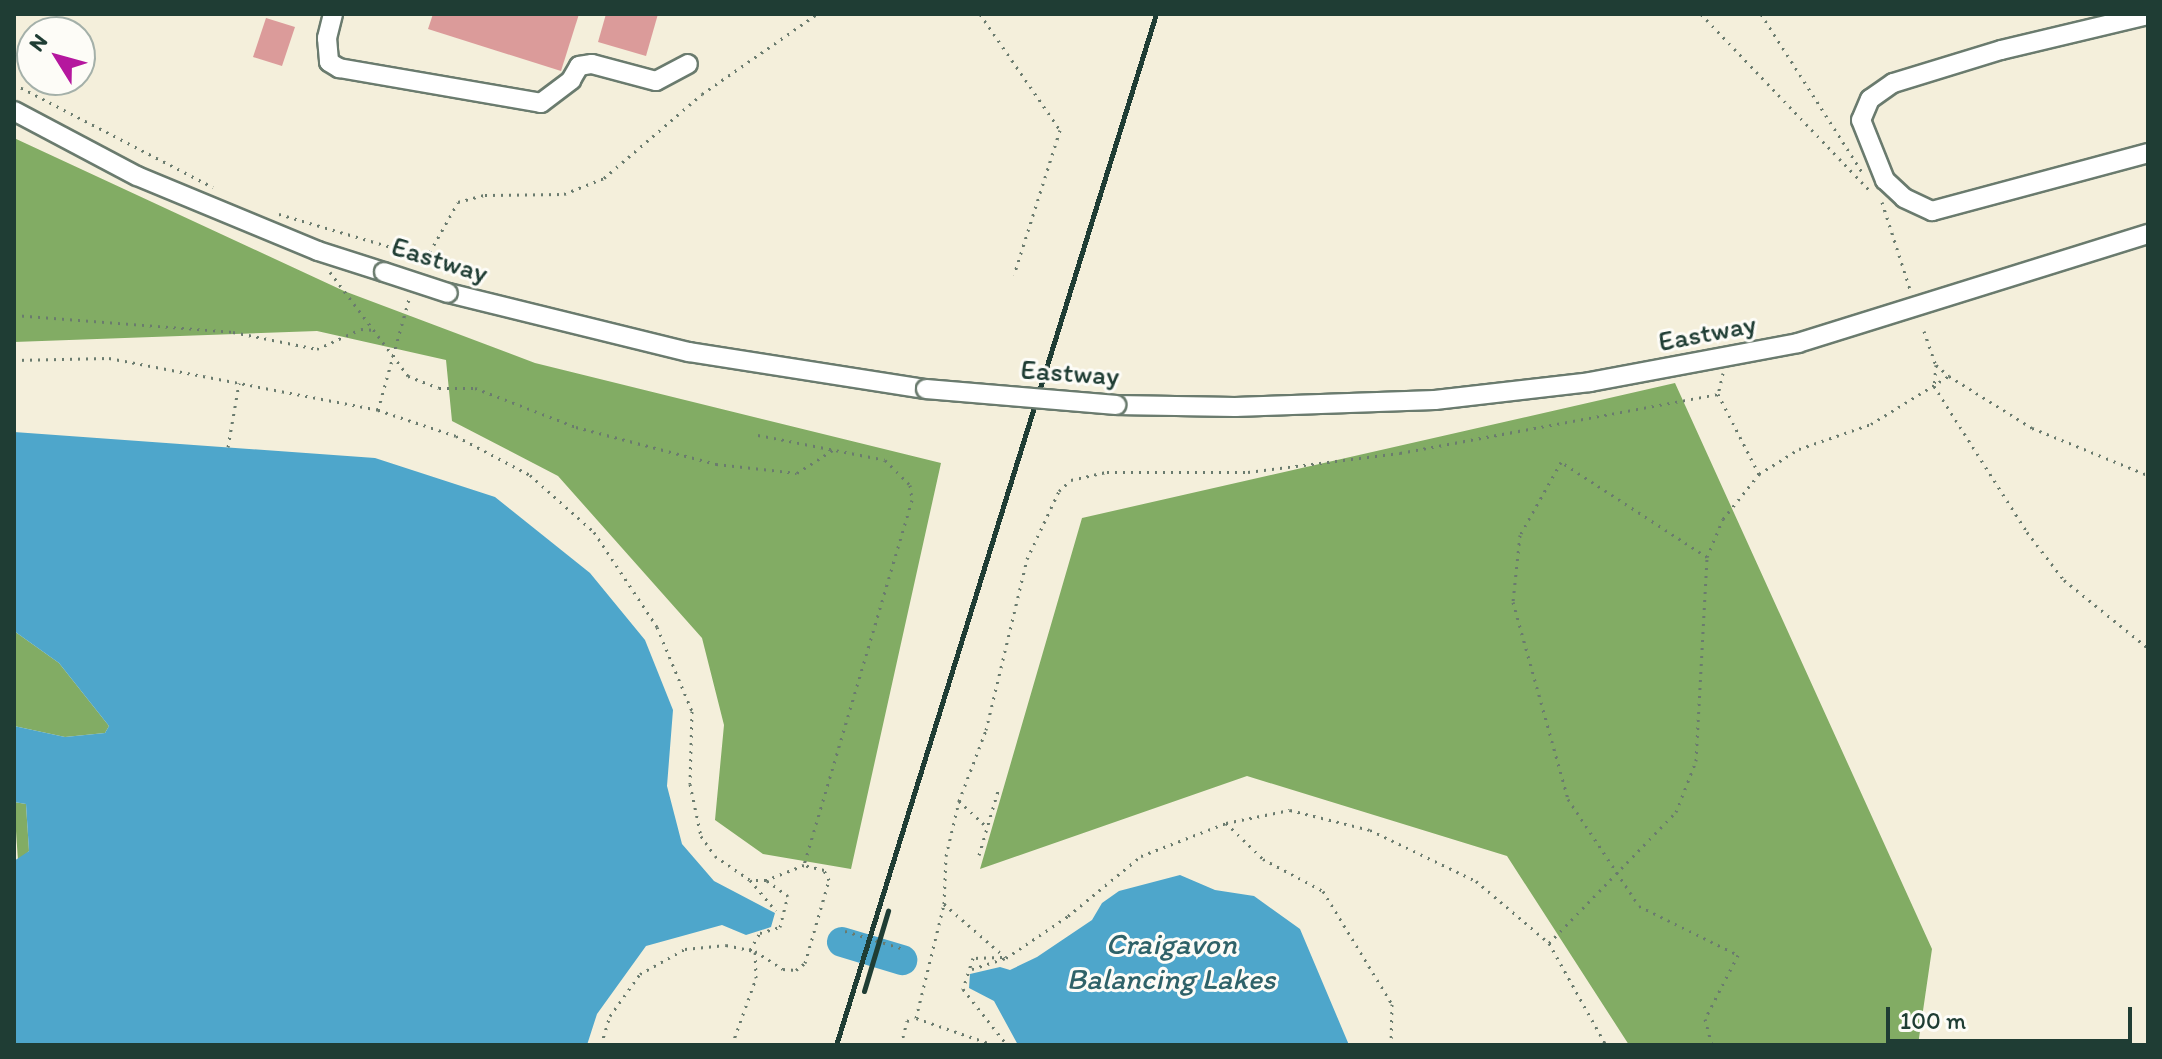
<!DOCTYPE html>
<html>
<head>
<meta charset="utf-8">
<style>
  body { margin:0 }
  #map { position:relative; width:2162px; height:1059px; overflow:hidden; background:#f4efdb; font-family:Itim,sans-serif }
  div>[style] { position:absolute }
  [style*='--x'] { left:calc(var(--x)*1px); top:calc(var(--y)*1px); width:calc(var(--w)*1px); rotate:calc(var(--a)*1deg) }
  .forest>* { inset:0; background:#82ac64 }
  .water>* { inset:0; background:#4ea6cb }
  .river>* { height:30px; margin:-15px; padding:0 15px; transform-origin:15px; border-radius:15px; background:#4ea6cb }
  .building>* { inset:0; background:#db9b9a }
  .path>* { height:3px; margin-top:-1.5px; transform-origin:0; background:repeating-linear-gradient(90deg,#6a7b6e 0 2px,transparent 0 8px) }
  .roads { filter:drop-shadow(2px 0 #6a7b6e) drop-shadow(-2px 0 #6a7b6e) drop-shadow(0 2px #6a7b6e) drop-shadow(0 -2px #6a7b6e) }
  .minor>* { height:18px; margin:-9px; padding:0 9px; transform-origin:9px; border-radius:9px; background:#fff }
  .rail>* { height:5px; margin:-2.5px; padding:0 2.5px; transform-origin:2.5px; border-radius:2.5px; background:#1f3d34 }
  .bridges { filter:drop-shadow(2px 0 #6a7b6e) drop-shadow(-2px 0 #6a7b6e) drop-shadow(0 2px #6a7b6e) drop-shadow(0 -2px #6a7b6e) }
  .minor-bridge>* { height:18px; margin:-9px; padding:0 9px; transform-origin:9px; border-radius:9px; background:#fff }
  span { translate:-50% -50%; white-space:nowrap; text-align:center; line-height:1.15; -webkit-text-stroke:6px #fdfcf7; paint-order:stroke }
  .street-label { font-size:28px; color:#1f3d34 }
  .water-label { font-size:30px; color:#2f6269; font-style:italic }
  .frame { position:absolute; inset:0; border:16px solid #1f3d34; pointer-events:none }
  .north { position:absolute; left:16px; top:16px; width:80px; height:80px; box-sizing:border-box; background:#fdfcf7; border:2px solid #a4b0a9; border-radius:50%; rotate:307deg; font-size:22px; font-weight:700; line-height:32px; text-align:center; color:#1f3d34 }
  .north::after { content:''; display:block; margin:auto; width:28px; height:36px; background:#b5179e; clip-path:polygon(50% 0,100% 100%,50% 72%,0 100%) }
  .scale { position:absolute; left:1886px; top:1007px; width:246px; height:36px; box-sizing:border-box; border:4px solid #1f3d34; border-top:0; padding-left:10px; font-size:24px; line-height:28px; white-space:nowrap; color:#1f3d34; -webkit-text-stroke:6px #fdfcf7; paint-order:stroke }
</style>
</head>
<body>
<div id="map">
  <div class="forest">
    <i style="clip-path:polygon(14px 138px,344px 291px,535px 363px,941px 463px,851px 869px,763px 854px,715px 820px,724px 725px,702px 638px,558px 476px,452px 421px,446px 360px,317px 331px,14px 342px)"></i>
    <i style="clip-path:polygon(1675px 383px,1932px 949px,1918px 1045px,1629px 1045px,1507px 856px,1247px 776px,980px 869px,1082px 518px)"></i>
    <i style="clip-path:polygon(14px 631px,59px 663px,109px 726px,105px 733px,65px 737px,14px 726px)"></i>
    <i style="clip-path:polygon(14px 802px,26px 804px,29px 851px,18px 861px)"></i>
  </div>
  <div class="water">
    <i style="clip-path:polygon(14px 432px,375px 458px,495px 497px,590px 573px,645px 640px,673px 710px,667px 786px,682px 844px,714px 881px,775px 913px,771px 927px,746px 935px,722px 925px,646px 946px,597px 1014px,587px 1045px,14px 1045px,14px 861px,29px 851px,26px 804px,14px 802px,14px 726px,65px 737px,105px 733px,109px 726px,59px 663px,14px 631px)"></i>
    <i style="clip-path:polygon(1180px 875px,1215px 890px,1254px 896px,1300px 929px,1349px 1045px,1018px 1045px,994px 1001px,969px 988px,970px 974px,1000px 967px,1010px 970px,1037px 957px,1092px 920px,1102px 903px,1119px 891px)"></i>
  </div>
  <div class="river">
    <i style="--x:842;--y:942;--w:63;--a:16.7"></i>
  </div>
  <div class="building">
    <i style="clip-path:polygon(433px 14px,579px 14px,561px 71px,428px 29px)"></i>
    <i style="clip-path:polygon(606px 14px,658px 14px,646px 56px,598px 42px)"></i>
    <i style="clip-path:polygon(266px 18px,295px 27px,282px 66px,253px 57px)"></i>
  </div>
  <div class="path">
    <i style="--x:980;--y:14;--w:141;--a:55.4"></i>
    <i style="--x:1060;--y:130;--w:152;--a:107.6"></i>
    <i style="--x:1701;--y:14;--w:248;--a:46.3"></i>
    <i style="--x:1761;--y:14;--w:188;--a:57.4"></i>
    <i style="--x:14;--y:84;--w:224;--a:27.4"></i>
    <i style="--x:1882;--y:202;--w:91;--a:72.2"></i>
    <i style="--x:279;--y:214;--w:152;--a:16.4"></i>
    <i style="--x:422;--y:266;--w:73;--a:-60.6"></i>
    <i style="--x:458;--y:202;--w:28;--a:-15"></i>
    <i style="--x:485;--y:195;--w:79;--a:-0.7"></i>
    <i style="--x:564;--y:194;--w:43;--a:-21.8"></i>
    <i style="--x:604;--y:178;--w:129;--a:-40.6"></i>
    <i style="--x:702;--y:94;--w:140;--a:-34.8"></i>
    <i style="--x:330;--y:272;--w:130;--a:53.1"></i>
    <i style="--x:408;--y:376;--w:33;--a:21"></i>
    <i style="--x:439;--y:388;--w:36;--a:0"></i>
    <i style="--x:475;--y:388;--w:108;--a:21.1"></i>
    <i style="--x:576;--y:427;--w:145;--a:14.8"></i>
    <i style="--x:716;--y:464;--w:81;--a:6.3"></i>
    <i style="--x:797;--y:473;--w:43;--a:-32.6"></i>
    <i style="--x:14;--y:315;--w:220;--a:4.4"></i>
    <i style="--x:233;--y:332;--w:86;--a:11.4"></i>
    <i style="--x:317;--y:349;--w:48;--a:-24.4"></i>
    <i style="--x:361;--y:329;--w:14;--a:4"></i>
    <i style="--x:1924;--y:331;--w:36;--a:71"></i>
    <i style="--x:1936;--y:365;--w:17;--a:40"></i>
    <i style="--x:1949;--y:376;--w:98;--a:32.1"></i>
    <i style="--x:2032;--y:428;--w:125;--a:22.1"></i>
    <i style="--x:14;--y:360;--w:95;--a:-1.2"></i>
    <i style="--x:109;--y:358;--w:274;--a:10.9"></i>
    <i style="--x:378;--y:410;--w:82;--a:18.4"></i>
    <i style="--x:456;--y:436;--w:84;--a:27.8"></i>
    <i style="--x:530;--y:475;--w:86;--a:41.7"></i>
    <i style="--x:594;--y:532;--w:114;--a:56.4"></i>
    <i style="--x:657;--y:627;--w:91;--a:67.4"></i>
    <i style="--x:692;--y:711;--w:73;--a:91.6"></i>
    <i style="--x:690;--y:784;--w:53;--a:78.1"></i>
    <i style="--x:701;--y:836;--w:24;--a:55"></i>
    <i style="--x:715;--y:856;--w:42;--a:34.4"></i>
    <i style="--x:750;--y:880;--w:40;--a:50"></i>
    <i style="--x:1936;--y:365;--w:21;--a:95"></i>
    <i style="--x:1934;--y:386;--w:173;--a:57.5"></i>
    <i style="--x:2027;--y:532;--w:61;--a:52.4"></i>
    <i style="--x:2064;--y:580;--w:108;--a:39"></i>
    <i style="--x:1723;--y:373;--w:22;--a:103"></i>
    <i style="--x:1718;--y:394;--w:90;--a:62.9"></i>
    <i style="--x:378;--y:410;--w:115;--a:-74.4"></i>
    <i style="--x:758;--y:435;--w:129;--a:11.1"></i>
    <i style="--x:885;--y:460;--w:35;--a:45"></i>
    <i style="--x:910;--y:485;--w:15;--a:82"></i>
    <i style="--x:912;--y:500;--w:381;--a:106.5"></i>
    <i style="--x:228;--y:447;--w:65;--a:-80.2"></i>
    <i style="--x:1707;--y:557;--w:174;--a:-146.9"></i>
    <i style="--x:1561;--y:462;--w:84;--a:119.3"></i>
    <i style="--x:1520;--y:535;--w:67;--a:96"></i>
    <i style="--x:1513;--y:602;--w:205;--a:74.4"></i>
    <i style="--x:1568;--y:799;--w:128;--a:56.4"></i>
    <i style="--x:1639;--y:906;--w:110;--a:26.3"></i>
    <i style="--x:1738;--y:955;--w:72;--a:117.3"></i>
    <i style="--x:1705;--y:1019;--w:27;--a:75"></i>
    <i style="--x:959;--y:801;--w:38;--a:43"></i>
    <i style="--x:1226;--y:823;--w:52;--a:44.2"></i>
    <i style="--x:1263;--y:859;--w:68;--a:28.1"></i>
    <i style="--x:1323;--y:891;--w:132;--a:58.6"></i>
    <i style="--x:1392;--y:1004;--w:41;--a:91.4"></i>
    <i style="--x:979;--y:855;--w:67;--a:-73.5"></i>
    <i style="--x:944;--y:904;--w:48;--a:-87.6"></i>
    <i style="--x:946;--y:856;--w:57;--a:-76.7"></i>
    <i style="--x:959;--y:801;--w:76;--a:-69.2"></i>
    <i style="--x:986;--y:730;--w:176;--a:-76.5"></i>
    <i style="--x:1027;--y:559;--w:75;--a:-64.8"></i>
    <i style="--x:1059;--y:491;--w:16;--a:-43"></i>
    <i style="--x:1071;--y:480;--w:37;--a:-13"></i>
    <i style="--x:1107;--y:472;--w:141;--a:0"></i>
    <i style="--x:1248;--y:472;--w:153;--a:-7.1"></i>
    <i style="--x:1400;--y:453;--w:323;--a:-10.5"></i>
    <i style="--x:845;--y:931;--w:62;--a:17"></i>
    <i style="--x:1549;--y:943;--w:182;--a:-45.9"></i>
    <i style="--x:1676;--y:812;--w:55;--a:-68.6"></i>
    <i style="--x:1696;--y:761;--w:204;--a:-86.9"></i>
    <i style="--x:1707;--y:557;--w:41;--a:-67.2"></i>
    <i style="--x:1723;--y:519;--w:58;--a:-51.3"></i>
    <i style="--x:1759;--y:474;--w:47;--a:-32"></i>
    <i style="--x:1799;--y:449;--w:76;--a:-19.1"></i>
    <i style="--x:1871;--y:424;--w:92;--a:-31.6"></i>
    <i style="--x:750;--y:950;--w:20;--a:-60"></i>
    <i style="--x:760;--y:933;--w:21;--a:-17"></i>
    <i style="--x:780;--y:927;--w:32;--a:-76"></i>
    <i style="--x:788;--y:896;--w:27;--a:-144"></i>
    <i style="--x:1002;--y:957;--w:29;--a:178"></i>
    <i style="--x:973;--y:958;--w:33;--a:108"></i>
    <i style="--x:963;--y:989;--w:71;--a:51.8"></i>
    <i style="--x:972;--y:969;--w:36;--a:-18"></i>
    <i style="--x:1006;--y:958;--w:75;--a:-34.1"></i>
    <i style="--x:1068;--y:916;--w:94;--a:-39.4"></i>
    <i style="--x:1141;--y:856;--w:91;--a:-21.2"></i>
    <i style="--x:1226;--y:823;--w:65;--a:-11.5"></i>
    <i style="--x:1290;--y:810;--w:82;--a:14"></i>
    <i style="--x:1370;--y:830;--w:118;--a:25.7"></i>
    <i style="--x:1476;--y:881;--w:96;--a:40.3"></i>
    <i style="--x:1549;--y:943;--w:117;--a:60.8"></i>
    <i style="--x:601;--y:1045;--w:30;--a:-73"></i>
    <i style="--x:610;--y:1016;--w:52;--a:-54.5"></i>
    <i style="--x:640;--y:974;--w:51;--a:-29.1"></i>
    <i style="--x:685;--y:949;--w:41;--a:-5.6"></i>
    <i style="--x:726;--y:945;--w:30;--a:12"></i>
    <i style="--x:755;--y:951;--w:33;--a:33"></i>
    <i style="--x:783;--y:969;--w:13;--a:4"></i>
    <i style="--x:796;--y:970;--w:11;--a:-38"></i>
    <i style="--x:805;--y:963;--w:86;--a:-73.9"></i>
    <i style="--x:829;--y:880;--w:11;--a:-117"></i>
    <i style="--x:824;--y:870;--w:21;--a:-166"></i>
    <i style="--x:804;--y:865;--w:41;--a:158.5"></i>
    <i style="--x:766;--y:880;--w:16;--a:180"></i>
    <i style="--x:732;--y:1045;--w:71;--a:-70.3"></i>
    <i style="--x:756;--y:978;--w:27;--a:-92"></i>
    <i style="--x:901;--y:1045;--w:25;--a:-76"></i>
    <i style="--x:907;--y:1021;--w:8;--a:-23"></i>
    <i style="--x:994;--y:1045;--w:83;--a:-160.9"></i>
    <i style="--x:916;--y:1018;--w:117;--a:-76.2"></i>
    <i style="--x:944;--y:904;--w:81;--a:41"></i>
  </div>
  <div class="roads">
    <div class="minor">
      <i style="--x:333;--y:14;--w:25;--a:104"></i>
      <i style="--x:327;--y:38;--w:24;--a:85"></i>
      <i style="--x:329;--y:62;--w:12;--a:31"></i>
      <i style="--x:339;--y:68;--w:205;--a:9.8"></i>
      <i style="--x:541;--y:103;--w:38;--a:-37"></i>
      <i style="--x:571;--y:80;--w:16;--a:-60"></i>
      <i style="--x:579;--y:66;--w:13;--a:-9"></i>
      <i style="--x:592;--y:64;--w:66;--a:14.9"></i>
      <i style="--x:656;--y:81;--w:36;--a:-28"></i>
      <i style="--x:2148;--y:15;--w:151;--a:166.6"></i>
      <i style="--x:2001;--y:50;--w:113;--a:163"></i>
      <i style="--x:1893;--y:83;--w:28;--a:145"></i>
      <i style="--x:1870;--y:99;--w:23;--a:113"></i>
      <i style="--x:1861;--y:120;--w:65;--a:68.2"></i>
      <i style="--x:1885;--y:180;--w:26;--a:43"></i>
      <i style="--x:1904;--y:198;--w:31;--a:25"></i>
      <i style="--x:1932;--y:211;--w:224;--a:-15"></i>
      <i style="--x:14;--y:111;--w:139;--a:27.9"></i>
      <i style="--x:137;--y:176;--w:196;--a:22.5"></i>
      <i style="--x:318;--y:251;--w:69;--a:17.7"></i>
      <i style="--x:448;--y:293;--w:248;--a:13.8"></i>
      <i style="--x:689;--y:352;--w:240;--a:8.9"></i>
      <i style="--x:1116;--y:405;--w:119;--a:1"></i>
      <i style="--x:1235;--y:407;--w:200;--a:-2"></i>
      <i style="--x:1435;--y:400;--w:156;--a:-6.6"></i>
      <i style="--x:1590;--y:382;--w:212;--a:-10.6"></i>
      <i style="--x:1798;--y:343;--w:367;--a:-17.3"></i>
    </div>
  </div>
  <div class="rail">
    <i style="--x:864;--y:991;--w:84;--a:-73.3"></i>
    <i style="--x:836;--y:1045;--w:1080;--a:-72.76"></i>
  </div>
  <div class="bridges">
    <div class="minor-bridge">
      <i style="--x:384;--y:272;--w:67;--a:18.2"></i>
      <i style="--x:926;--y:389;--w:191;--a:4.8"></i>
    </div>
  </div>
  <div class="street-label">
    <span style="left:440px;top:259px;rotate:17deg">Eastway</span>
    <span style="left:1707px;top:332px;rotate:-11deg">Eastway</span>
    <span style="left:1070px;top:372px;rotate:4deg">Eastway</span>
  </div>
  <div class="water-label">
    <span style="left:1171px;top:961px">Craigavon<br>Balancing Lakes</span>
  </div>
  <div class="frame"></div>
  <div class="north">N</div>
  <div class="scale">100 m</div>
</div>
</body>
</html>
